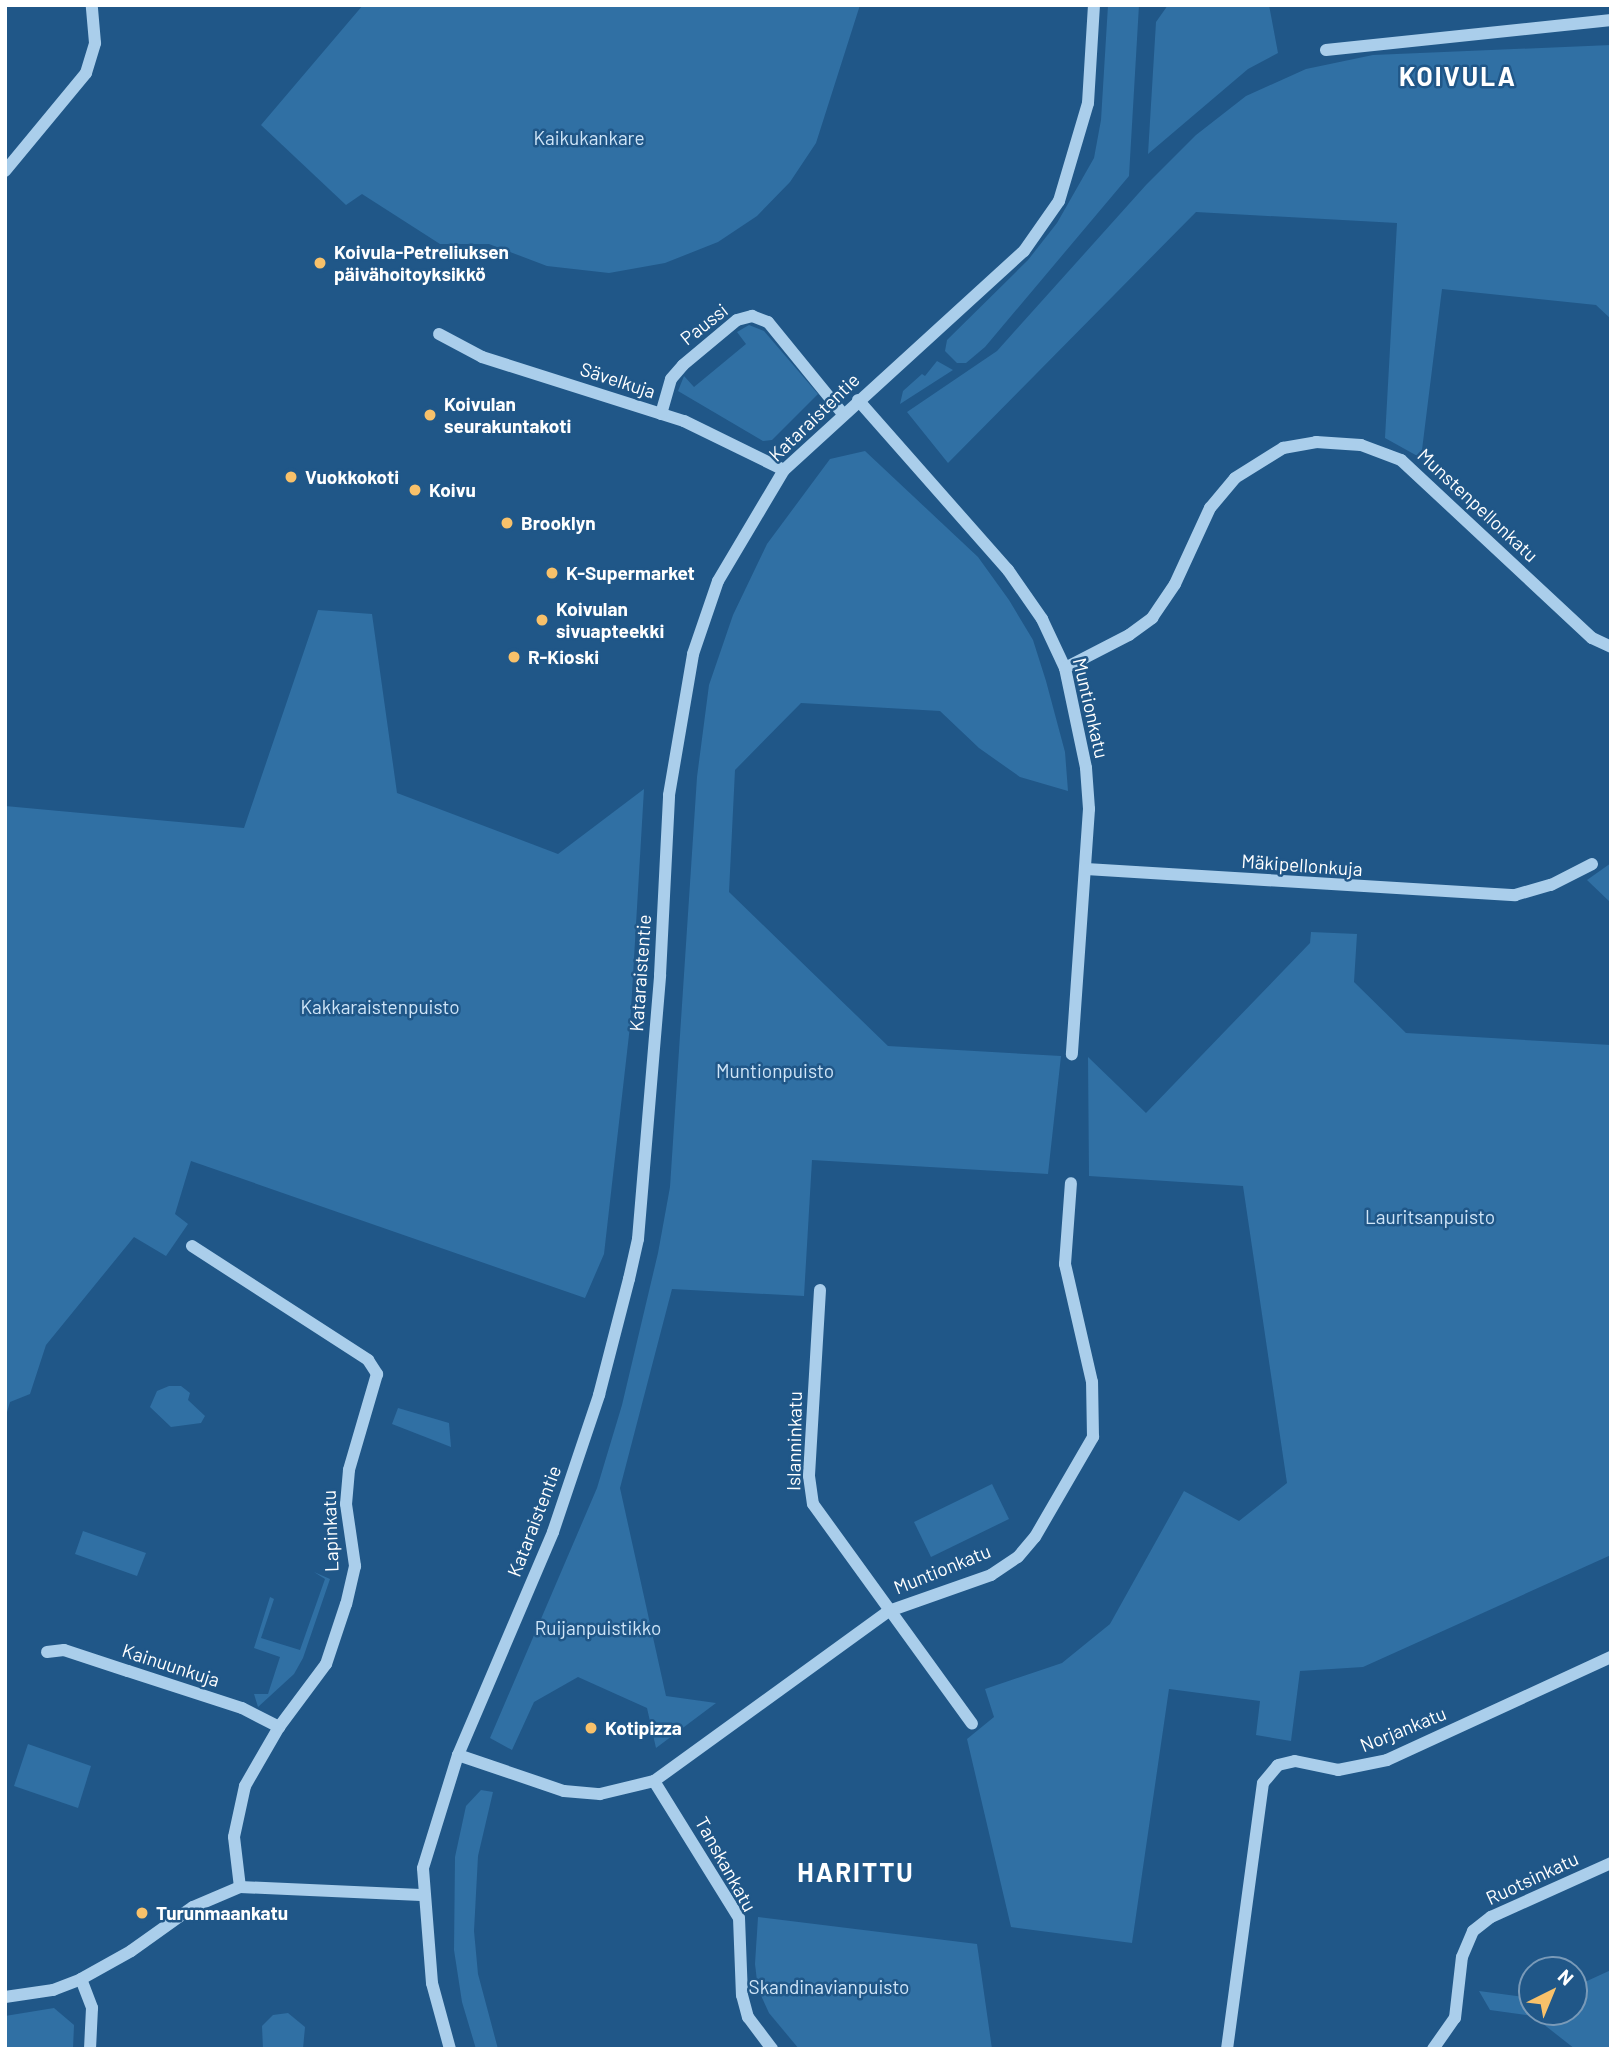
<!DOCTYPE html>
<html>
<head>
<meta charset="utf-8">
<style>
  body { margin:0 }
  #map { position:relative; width:1616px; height:2054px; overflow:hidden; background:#205788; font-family:Barlow,sans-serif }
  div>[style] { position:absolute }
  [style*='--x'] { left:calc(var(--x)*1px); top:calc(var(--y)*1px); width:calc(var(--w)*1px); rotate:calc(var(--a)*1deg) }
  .green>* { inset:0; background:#3070a4 }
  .minor>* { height:12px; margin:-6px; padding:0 6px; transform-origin:6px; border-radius:6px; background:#aaceeb }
  .dots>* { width:19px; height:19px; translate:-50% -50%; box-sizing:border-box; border:4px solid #205788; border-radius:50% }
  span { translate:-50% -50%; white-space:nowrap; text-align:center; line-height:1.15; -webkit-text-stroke:5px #205788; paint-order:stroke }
  .park-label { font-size:19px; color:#cfe5f8 }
  .poi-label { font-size:19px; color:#fff; font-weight:700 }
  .left { translate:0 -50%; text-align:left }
  .street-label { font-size:19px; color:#fff }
  .district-label { font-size:26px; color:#fff; font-weight:700; letter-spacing:2px }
  .frame { position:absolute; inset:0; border:7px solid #fff; pointer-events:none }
  .north { position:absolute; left:1518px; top:1956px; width:70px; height:70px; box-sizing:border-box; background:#205788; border:2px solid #799ab8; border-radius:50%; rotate:43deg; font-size:19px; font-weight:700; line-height:28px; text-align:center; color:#fff }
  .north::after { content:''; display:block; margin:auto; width:24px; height:32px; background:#f8c16a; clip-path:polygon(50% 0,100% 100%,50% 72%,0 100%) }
</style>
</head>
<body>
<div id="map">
  <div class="green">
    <i style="clip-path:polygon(363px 5px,860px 5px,816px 143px,790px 182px,757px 216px,718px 242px,665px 263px,609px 273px,547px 266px,489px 244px,440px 244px,362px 194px,346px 205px,261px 125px)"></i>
    <i style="clip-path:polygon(1108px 5px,1139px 5px,1129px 176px,985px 347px,966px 363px,957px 363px,945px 351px,947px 340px,1028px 260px,1057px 223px,1094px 158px,1101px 120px)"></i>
    <i style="clip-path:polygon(1168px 5px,1269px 5px,1278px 53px,1248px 69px,1148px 154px,1156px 22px)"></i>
    <i style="clip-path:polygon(1611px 45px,1611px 319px,1596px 305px,1442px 289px,1421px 458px,1385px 438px,1397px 223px,1196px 212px,948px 463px,907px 412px,997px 351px,1146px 185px,1196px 135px,1246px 96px,1306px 69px,1373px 55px)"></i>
    <i style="clip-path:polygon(749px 325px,764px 331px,818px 394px,772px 440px,763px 441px,678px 391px,684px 376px,694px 387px,746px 344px,737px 332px)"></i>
    <i style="clip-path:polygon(937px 361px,953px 370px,900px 404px,903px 391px,922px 374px,925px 376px)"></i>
    <i style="clip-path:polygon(865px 451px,978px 557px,1009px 600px,1033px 640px,1046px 681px,1065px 752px,1068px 791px,1020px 777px,979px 748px,940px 711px,801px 703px,735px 770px,729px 892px,888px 1046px,1061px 1056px,1048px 1174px,812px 1160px,804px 1296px,672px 1289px,620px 1488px,666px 1696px,716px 1703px,656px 1748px,647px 1708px,578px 1677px,534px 1702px,512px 1750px,490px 1738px,597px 1488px,622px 1405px,658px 1253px,670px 1187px,697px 777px,709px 685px,733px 615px,767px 544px,830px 459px)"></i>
    <i style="clip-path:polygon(318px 610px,372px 614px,397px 793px,558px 854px,644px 789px,630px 1026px,604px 1254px,585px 1298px,191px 1161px,175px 1214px,188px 1224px,166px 1256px,134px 1237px,46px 1345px,30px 1394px,10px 1402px,5px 1419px,5px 806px,244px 828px)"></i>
    <i style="clip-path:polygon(1611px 863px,1611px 903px,1587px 880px)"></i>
    <i style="clip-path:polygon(1311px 932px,1357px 934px,1354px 982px,1406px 1033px,1611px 1045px,1611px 1555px,1363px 1667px,1300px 1671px,1291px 1741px,1256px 1735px,1260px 1701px,1169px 1689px,1132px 1943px,1011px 1927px,967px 1739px,994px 1717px,985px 1689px,1062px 1663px,1110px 1624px,1184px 1491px,1239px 1521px,1287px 1483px,1243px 1186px,1089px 1176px,1088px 1057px,1146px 1113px,1310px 943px)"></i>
    <i style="clip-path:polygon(169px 1386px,181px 1386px,190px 1393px,188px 1400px,205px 1416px,201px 1423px,171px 1427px,150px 1407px,157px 1391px)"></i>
    <i style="clip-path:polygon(398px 1408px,449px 1423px,451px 1447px,392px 1424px)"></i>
    <i style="clip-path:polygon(992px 1484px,1009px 1519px,931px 1557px,914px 1522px)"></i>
    <i style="clip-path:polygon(83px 1531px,146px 1553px,137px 1576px,75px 1554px)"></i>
    <i style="clip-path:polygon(314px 1572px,330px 1579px,303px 1658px,294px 1674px,258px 1707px,254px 1694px,268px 1694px,280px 1657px,254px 1648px,270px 1597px,274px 1599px,261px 1638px,300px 1650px,325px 1579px)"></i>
    <i style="clip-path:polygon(28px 1744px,91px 1766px,78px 1808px,14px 1786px)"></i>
    <i style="clip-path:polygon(481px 1790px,493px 1792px,478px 1856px,474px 1931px,478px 1974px,498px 2049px,476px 2049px,462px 2002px,454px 1950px,455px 1857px,466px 1806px)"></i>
    <i style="clip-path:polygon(758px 1917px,977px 1944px,992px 2049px,799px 2049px,769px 2013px,758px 1989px,755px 1964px)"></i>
    <i style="clip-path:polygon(1611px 1970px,1611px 2049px,1575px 2049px,1533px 2016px,1490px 2010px,1479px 1991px,1532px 1998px,1532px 2012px,1574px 2012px,1574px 1987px)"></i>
    <i style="clip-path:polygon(54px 2008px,74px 2025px,73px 2049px,5px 2049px,5px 2016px)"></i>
    <i style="clip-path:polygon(288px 2013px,305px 2027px,303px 2049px,263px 2049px,262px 2026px,273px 2015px)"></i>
  </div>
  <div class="minor">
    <i style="--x:1326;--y:50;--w:287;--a:-6"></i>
    <i style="--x:5;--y:171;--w:127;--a:-50.4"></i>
    <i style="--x:86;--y:73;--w:31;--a:-73"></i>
    <i style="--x:95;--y:43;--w:38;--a:-95"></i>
    <i style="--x:439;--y:334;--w:49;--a:28.1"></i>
    <i style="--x:482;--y:357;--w:212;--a:17.6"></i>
    <i style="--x:684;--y:421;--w:111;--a:26.1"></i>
    <i style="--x:858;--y:400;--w:227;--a:48.6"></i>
    <i style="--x:1008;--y:570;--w:60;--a:55.2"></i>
    <i style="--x:1042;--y:619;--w:54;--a:64.9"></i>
    <i style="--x:1065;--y:668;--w:102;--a:78.1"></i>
    <i style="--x:1086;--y:768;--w:41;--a:85.8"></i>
    <i style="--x:1089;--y:809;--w:246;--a:94"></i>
    <i style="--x:661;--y:414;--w:36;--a:-74"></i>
    <i style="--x:671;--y:379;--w:18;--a:-49"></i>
    <i style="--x:683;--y:365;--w:70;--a:-39.8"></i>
    <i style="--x:737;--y:320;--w:16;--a:-15"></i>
    <i style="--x:752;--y:316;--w:17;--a:21"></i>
    <i style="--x:768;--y:322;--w:119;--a:50.8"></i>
    <i style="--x:1065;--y:668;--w:72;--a:-27.3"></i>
    <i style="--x:1129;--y:635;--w:29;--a:-36"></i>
    <i style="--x:1152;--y:618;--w:41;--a:-55.9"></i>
    <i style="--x:1175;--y:584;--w:84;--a:-65.3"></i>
    <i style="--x:1210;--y:508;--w:39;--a:-50"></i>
    <i style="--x:1235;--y:478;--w:57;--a:-32"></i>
    <i style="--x:1283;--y:448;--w:34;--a:-10"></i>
    <i style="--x:1316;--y:442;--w:45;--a:3.8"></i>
    <i style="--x:1361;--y:445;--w:43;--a:20.6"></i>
    <i style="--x:1401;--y:460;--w:261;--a:43"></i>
    <i style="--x:1592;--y:638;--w:21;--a:25"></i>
    <i style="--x:1086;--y:869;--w:430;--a:3.5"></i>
    <i style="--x:1515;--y:895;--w:37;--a:-16"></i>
    <i style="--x:1551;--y:885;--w:46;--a:-27.1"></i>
    <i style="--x:192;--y:1246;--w:210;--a:32.9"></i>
    <i style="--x:368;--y:1360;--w:17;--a:57"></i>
    <i style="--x:377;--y:1374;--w:100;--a:106.3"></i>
    <i style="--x:349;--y:1470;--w:34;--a:95"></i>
    <i style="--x:346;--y:1504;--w:63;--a:81.7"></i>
    <i style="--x:355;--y:1566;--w:39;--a:103"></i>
    <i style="--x:346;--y:1604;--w:63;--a:108.4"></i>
    <i style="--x:326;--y:1664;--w:79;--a:126.7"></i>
    <i style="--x:279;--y:1727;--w:68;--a:120"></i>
    <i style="--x:245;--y:1786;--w:52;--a:102.2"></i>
    <i style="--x:234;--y:1837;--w:50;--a:83.2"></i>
    <i style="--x:820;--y:1290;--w:186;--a:93.4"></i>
    <i style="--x:809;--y:1476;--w:28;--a:82"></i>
    <i style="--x:813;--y:1504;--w:271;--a:54.1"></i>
    <i style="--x:47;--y:1652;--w:17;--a:-7"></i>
    <i style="--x:64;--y:1650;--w:67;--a:18.2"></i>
    <i style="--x:128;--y:1671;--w:120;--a:18"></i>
    <i style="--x:242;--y:1708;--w:42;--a:27.2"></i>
    <i style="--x:458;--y:1755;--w:112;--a:18.8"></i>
    <i style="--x:564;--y:1791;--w:36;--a:5"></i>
    <i style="--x:600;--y:1794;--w:56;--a:-13.5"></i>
    <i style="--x:654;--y:1781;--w:290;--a:-35.9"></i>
    <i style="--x:889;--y:1611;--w:108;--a:-19.4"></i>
    <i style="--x:991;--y:1575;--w:32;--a:-34"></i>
    <i style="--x:1018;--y:1557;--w:26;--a:-50"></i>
    <i style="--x:1035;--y:1537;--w:116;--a:-59.9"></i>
    <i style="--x:1093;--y:1437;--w:55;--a:-91"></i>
    <i style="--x:1092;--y:1382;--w:121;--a:-102.9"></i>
    <i style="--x:1065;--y:1264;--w:81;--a:-85.8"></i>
    <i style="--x:654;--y:1781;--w:161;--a:58.2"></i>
    <i style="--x:739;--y:1918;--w:77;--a:87.8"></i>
    <i style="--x:742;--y:1995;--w:23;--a:75"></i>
    <i style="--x:748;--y:2017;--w:40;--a:53"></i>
    <i style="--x:81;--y:1979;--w:31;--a:69"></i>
    <i style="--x:92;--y:2008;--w:41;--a:92.8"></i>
    <i style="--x:5;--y:1997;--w:49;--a:-8.3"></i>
    <i style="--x:53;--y:1990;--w:30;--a:-21"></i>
    <i style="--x:81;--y:1979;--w:57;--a:-29.2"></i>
    <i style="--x:131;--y:1951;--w:76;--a:-35.4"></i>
    <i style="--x:193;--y:1907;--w:51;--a:-23.1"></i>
    <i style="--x:240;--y:1887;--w:181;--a:2.5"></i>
    <i style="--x:450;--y:2049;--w:68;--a:-105.3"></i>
    <i style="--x:432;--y:1983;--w:115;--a:-94.5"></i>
    <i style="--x:423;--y:1868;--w:118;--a:-72.8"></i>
    <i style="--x:458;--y:1755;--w:242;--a:-66.9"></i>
    <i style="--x:553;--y:1532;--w:145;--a:-71.4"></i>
    <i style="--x:599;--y:1395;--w:120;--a:-75.5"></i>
    <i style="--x:629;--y:1279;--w:41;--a:-77.3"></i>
    <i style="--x:638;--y:1239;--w:265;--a:-85.2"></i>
    <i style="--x:660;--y:975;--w:180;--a:-87.1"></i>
    <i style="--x:669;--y:795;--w:143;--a:-80.3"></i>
    <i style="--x:693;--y:654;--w:77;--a:-71.1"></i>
    <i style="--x:718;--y:581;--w:129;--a:-59.3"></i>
    <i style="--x:784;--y:470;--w:325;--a:-42.4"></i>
    <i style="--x:1024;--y:251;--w:61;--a:-55"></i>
    <i style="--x:1059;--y:201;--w:102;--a:-73.5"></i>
    <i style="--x:1088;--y:103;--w:98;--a:-86.5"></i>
    <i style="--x:1227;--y:2049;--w:268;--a:-82.3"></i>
    <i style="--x:1263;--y:1783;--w:23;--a:-50"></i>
    <i style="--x:1278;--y:1765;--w:17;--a:-13"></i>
    <i style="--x:1295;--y:1761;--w:44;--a:11.8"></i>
    <i style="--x:1338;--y:1770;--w:50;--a:-11.5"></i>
    <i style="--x:1387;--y:1760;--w:247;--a:-24.7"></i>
    <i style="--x:1433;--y:2049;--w:38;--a:-55"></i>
    <i style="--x:1455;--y:2018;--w:61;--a:-83.5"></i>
    <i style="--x:1462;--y:1957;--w:28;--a:-67"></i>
    <i style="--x:1473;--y:1931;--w:23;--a:-38"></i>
    <i style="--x:1491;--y:1917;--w:132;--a:-24.2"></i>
  </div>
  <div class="dots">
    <i style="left:320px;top:263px;background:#f8c16a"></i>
    <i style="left:430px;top:415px;background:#f8c16a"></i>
    <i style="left:291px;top:477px;background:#f8c16a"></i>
    <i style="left:415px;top:490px;background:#f8c16a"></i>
    <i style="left:507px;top:523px;background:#f8c16a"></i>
    <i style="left:552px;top:573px;background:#f8c16a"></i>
    <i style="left:542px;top:620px;background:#f8c16a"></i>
    <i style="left:514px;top:657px;background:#f8c16a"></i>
    <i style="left:591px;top:1728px;background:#f8c16a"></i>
    <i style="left:142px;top:1913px;background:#f8c16a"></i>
  </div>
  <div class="park-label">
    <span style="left:589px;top:138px">Kaikukankare</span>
    <span style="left:380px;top:1007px">Kakkaraistenpuisto</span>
    <span style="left:775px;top:1071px">Muntionpuisto</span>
    <span style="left:1430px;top:1217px">Lauritsanpuisto</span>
    <span style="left:598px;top:1628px">Ruijanpuistikko</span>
    <span style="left:829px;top:1987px">Skandinavianpuisto</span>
  </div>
  <div class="poi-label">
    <span class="left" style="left:334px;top:263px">Koivula-Petreliuksen<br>päivähoitoyksikkö</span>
    <span class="left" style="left:444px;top:415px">Koivulan<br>seurakuntakoti</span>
    <span class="left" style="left:305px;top:477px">Vuokkokoti</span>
    <span class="left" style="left:429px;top:490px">Koivu</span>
    <span class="left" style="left:521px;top:523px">Brooklyn</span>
    <span class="left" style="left:566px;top:573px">K-Supermarket</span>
    <span class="left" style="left:556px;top:620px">Koivulan<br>sivuapteekki</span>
    <span class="left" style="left:528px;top:657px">R-Kioski</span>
    <span class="left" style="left:605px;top:1728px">Kotipizza</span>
    <span class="left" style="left:156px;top:1913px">Turunmaankatu</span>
  </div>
  <div class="street-label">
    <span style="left:704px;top:324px;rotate:-38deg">Paussi</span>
    <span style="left:618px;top:380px;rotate:18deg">Sävelkuja</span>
    <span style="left:814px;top:417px;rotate:-44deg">Kataraistentie</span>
    <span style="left:1478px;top:505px;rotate:43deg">Munstenpellonkatu</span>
    <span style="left:1091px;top:708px;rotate:77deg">Muntionkatu</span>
    <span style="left:1302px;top:865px;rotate:4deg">Mäkipellonkuja</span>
    <span style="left:640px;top:973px;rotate:-86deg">Kataraistentie</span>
    <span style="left:794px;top:1441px;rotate:-89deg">Islanninkatu</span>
    <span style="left:534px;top:1521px;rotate:-69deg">Kataraistentie</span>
    <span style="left:330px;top:1531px;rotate:-92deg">Lapinkatu</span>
    <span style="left:942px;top:1569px;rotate:-22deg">Muntionkatu</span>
    <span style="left:171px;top:1665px;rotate:18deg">Kainuunkuja</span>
    <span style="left:1403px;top:1729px;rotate:-22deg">Norjankatu</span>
    <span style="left:726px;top:1864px;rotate:61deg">Tanskankatu</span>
    <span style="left:1532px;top:1878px;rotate:-25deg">Ruotsinkatu</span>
  </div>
  <div class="district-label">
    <span style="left:1458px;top:76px">KOIVULA</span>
    <span style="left:856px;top:1872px">HARITTU</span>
  </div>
  <div class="frame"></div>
  <div class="north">N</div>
</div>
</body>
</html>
